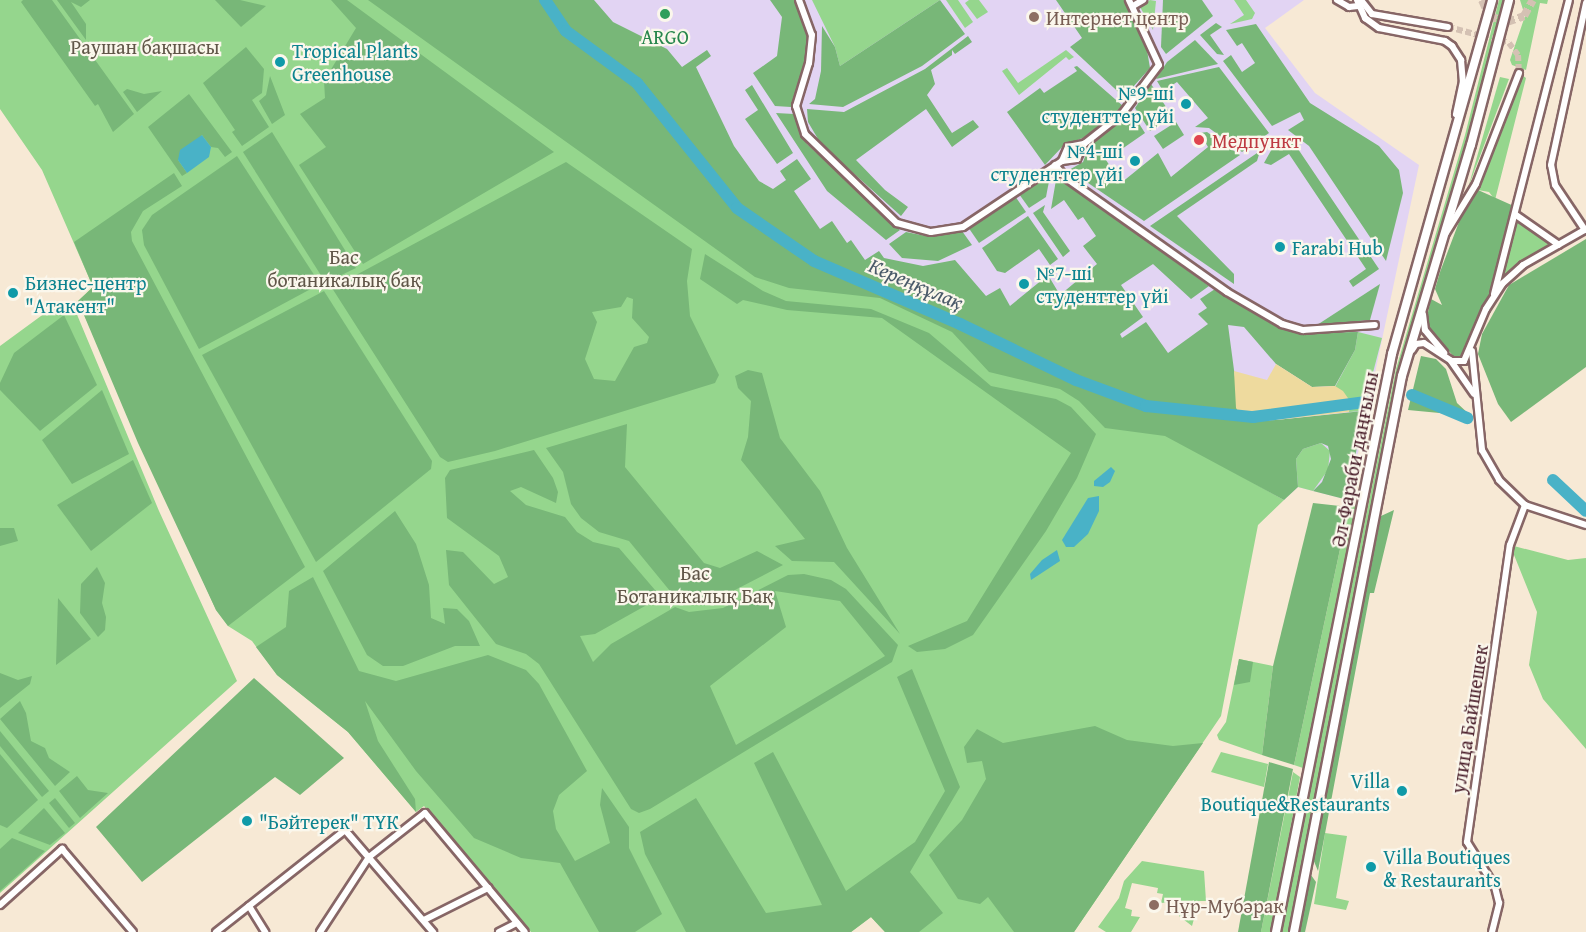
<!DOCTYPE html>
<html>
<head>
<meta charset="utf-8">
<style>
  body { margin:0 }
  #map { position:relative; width:1586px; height:932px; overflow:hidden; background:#f7e9d5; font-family:"Gentium Book Plus",serif }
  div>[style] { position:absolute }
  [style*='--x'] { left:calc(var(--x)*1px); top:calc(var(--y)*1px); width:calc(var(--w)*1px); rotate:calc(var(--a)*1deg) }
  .built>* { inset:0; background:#e2d4f3 }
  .green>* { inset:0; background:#95d68d }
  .forest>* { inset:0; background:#78b778 }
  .sand>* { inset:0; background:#eeda9e }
  .water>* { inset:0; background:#49b2c7 }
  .river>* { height:12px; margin:-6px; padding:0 6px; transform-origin:6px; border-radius:6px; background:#49b2c7 }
  .minor-tunnel>* { height:6px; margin-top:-3px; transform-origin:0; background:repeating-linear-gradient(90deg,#d4c1b3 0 6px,transparent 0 9px) }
  .major-tunnel>* { height:8px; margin-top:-4px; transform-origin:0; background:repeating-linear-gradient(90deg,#d4c1b3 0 8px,transparent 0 12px) }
  .roads { filter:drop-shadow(2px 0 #876666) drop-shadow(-2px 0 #876666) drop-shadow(0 2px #876666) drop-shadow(0 -2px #876666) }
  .minor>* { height:6px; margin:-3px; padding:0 3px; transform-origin:3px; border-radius:3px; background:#fff }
  .major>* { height:8px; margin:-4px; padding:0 4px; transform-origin:4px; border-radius:4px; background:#fff }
  .dots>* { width:16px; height:16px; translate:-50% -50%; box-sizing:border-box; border:3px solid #fbf7ec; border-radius:50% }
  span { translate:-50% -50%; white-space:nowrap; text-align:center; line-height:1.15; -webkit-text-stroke:4.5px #fbf7ec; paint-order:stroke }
  .education-label { font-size:20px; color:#785e54 }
  .left { translate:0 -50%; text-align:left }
  .leisure-label { font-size:20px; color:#27864d }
  .park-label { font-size:20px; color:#605648 }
  .culture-label { font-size:20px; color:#0d838f }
  .right { translate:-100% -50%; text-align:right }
  .health-label { font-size:20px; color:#be3a42 }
  .street-label { font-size:20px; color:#4a1f2b }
  .water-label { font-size:21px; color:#4a5a69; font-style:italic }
</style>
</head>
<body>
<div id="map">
  <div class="built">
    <i style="clip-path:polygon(556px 0,1304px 0,1265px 28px,1315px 93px,1419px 165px,1348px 500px,1298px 487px,1284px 500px,850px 273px)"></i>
  </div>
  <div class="green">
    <i style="clip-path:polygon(0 0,556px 0,783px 222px,1284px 500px,1258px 525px,1221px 716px,1074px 932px,885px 932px,871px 917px,851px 932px,531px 932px,424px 806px,416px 812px,348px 732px,277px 675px,252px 641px,228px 626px,216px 610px,78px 301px,93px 287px,42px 170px,0 109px)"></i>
    <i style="clip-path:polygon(812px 0,940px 0,840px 66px,835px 47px)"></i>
    <i style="clip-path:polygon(946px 0,958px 0,973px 22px,965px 28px)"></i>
    <i style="clip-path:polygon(969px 0,979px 0,988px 12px,977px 19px,965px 3px)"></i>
    <i style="clip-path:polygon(1150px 0,1156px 1px,1153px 30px,1140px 7px)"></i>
    <i style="clip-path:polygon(1234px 0,1246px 0,1255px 13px,1252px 19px,1230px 24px,1244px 15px)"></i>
    <i style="clip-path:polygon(1499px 0,1504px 0,1470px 137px,1399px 369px,1288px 932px,1281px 932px,1396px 369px,1465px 135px)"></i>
    <i style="clip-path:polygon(1520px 0,1548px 0,1547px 4px,1540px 3px,1526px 70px,1512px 65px,1510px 60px,1525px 16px)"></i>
    <i style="clip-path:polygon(1066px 50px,1074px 57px,1069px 60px,1066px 57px,1019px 95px,1002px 71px,1007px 68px,1018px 83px)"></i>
    <i style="clip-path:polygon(1522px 75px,1526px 78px,1495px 200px,1489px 192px,1478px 190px)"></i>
    <i style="clip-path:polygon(1500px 77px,1509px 79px,1468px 188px)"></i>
    <i style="clip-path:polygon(1517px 222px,1552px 242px,1500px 279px)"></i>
    <i style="clip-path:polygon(56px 305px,73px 305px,159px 511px,237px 681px,0 893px,0 346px)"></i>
    <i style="clip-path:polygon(1358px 332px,1382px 338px,1363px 411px,1349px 412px,1350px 401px,1335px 387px,1355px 350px)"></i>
    <i style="clip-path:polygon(1321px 443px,1330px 451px,1328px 470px,1313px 491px,1298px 487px,1296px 459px,1303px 449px)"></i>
    <i style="clip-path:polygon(1356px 506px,1344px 563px,1303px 768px,1294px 765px,1349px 507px)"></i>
    <i style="clip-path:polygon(1510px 545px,1568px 560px,1586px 558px,1586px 749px,1543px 699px,1529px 665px,1537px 612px)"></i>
    <i style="clip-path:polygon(1239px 659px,1273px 666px,1262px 755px,1219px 740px,1217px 735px,1226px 722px)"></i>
    <i style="clip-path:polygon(1221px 752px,1268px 764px,1264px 787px,1211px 772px)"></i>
    <i style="clip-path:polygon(1293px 772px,1300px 777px,1271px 932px,1261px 932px)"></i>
    <i style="clip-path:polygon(1325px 833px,1347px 836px,1336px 898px,1349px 901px,1346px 910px,1314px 904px)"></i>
    <i style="clip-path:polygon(1142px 861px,1204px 871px,1206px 901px,1199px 901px,1192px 926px,1179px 916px,1184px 901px,1161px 903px,1163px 894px,1157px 893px,1158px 888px,1132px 883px,1125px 908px,1132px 910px,1131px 916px,1140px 917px,1131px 932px,1106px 932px,1098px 927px,1119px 898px,1124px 881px)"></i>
  </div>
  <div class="forest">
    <i style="clip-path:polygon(23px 0,52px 0,134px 114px,113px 132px,98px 104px,95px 106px,21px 2px)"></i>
    <i style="clip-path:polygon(57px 0,90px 0,81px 7px,71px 2px,86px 24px,86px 40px)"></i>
    <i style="clip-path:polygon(215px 0,240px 0,266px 6px,241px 27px)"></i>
    <i style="clip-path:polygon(331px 0,347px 0,554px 152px,363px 264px,299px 165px,326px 147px,300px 114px,325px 98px,324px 81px,356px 28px)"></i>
    <i style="clip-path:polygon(368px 0,594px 0,613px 22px,667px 49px,682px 67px,707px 50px,711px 56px,696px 67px,734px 146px,759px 181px,773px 189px,786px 180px,780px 171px,797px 159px,811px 179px,794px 191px,820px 229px,832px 221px,847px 243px,851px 240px,865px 260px,879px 251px,884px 258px,923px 266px,955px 260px,986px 296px,1000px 288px,1010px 306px,1048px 275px,1060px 295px,1097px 264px,1083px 246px,1096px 236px,1083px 217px,1078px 220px,1064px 200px,1051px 209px,1056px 180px,1060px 178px,1209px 286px,1191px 299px,1153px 264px,1121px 285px,1143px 317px,1120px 334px,1122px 338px,1146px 322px,1168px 353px,1208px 324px,1198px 314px,1207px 308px,1200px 299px,1215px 289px,1295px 333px,1358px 332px,1355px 350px,1335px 386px,1312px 387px,1276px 364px,1244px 327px,1228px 325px,1240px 415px,1249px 421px,1276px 420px,1363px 411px,1348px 500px,1313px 491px,1322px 482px,1331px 459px,1328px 446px,1321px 443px,1303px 449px,1296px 459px,1298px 487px,1284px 500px,1165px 436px,1105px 428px,1079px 401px,1060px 389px,989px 372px,952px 332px,880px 298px,789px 288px,755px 277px)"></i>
    <i style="clip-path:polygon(770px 0,795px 0,807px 32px,807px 57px,791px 107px,775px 106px,753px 73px,777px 56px,782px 17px)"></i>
    <i style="clip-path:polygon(940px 0,965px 34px,922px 66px,843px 107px,809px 104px,815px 99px,821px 71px,822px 26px,835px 47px,840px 66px)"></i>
    <i style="clip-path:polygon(1056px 0,1124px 0,1145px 38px,1150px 68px,1133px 87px,1128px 101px,1070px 47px,1082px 38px)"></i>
    <i style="clip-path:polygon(1163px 0,1202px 0,1213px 16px,1166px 54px,1161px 47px)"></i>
    <i style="clip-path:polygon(1216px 23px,1222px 27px,1210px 35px,1224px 55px,1217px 54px,1200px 35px)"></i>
    <i style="clip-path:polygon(1256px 24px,1310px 103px,1379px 146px,1399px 170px,1403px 193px,1386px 261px,1309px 146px,1288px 130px,1304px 120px,1300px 112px,1272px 126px,1223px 61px,1231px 55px,1242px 72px,1255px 63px,1242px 43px,1237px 46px,1226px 30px)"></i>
    <i style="clip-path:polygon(968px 36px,972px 42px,955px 54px,952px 50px,952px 55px,931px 70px,935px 84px,927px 95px,952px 133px,973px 120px,979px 127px,952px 147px,926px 109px,856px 160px,885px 190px,908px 207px,901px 216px,821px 144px,808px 122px,807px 109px,844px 112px,925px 69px)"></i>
    <i style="clip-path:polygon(1195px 40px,1218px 64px,1156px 79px,1167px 62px)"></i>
    <i style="clip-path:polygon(246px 47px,264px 69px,262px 93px,252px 100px,269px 127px,242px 146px,232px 132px,235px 130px,203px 83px)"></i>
    <i style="clip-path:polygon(1077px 66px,1123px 106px,1085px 137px,1063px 146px,1045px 165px,1007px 112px,1040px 88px,1044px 93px,1077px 71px,1074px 67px)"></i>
    <i style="clip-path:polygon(1219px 67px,1269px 133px,1242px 152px,1209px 128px,1195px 127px,1208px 118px,1177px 82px,1163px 91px,1157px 81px)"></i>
    <i style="clip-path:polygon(270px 76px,285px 115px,272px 124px,259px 101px,266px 95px)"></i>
    <i style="clip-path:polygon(1151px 84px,1172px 116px,1150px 131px,1135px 108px)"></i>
    <i style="clip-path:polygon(752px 85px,793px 153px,777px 164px,745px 119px,758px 110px,745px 90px)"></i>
    <i style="clip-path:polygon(127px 89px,144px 94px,162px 91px,137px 112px,123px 92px)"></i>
    <i style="clip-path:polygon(189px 94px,232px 152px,225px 157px,218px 148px,211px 147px,202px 135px,178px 160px,187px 173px,182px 176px,148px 127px)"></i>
    <i style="clip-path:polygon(1131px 111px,1145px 133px,1106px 160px,1121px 183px,1158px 153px,1171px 177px,1208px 147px,1200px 133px,1207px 132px,1240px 155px,1144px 221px,1069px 170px,1083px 162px,1089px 146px)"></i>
    <i style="clip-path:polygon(776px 113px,794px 114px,807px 144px,900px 230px,886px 240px,827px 191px)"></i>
    <i style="clip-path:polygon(1176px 122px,1184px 135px,1163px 149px,1154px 136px)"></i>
    <i style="clip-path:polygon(272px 132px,356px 268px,331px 280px,322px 277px,243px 152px)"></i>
    <i style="clip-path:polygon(1285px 139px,1296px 146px,1379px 269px,1353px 287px,1349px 281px,1366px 269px,1289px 154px,1271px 165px,1264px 163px,1277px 140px)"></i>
    <i style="clip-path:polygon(1260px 151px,1257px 161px,1177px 216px,1234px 274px,1234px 284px,1150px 226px)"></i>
    <i style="clip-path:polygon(237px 156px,320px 284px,199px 349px,144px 245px,142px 230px,152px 215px)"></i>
    <i style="clip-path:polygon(evenodd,566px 162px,692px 249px,687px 281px,690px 316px,719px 375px,715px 383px,495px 451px,448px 462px,440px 457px,332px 288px,566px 162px,627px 297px,633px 299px,632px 318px,649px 337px,647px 343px,634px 347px,615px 381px,594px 379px,585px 359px,597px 322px,592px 312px,621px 307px,627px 297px)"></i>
    <i style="clip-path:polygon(174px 173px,182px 186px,143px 211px,131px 232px,132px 241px,305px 567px,228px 626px,216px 610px,138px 443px,78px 301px,93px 287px,74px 242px)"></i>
    <i style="clip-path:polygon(1050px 176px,1046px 197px,1029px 208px,1019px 194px)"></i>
    <i style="clip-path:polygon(1478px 190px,1516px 207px,1497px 283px,1468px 356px,1456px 359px,1425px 325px,1431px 299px,1442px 305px,1435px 289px,1440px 272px,1467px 201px)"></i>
    <i style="clip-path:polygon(1015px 196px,1026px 212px,979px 243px,968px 227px)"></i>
    <i style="clip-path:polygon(1045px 205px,1043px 212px,1070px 251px,1063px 257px,1033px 213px)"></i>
    <i style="clip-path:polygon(1028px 216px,1058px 259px,1050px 265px,1039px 249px,1005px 273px,997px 271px,982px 248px)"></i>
    <i style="clip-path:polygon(962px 231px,972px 245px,938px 261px,902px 258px,889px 244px,906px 232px,931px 237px)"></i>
    <i style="clip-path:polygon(1586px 239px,1586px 367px,1511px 422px,1498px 404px,1478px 354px,1482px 334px,1509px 285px)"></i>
    <i style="clip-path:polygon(705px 254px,763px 291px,786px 301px,871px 309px,929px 333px,991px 386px,1056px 399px,1071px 407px,1096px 434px,1077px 478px,1046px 531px,973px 635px,945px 649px,917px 652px,908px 646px,967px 621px,1071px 453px,882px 318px,787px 310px,743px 300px,737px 304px,700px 279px)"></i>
    <i style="clip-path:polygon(1380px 284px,1370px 320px,1317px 325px)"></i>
    <i style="clip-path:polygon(324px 291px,432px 461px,431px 469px,316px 562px,202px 355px)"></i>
    <i style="clip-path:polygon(64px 315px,97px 385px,40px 431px,0 390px,0 383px,14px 353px)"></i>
    <i style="clip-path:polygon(1421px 356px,1436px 359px,1446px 369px,1457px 403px,1471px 416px,1408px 410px)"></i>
    <i style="clip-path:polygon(748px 370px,762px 373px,780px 438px,820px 491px,847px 548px,900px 634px,834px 562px,792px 561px,775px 546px,805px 539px,741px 460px,748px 437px,751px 401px,738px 388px,735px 376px)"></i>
    <i style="clip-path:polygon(102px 390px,129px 454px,72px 484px,42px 440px)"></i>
    <i style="clip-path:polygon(627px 424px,625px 467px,704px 563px,720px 568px,757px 551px,783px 565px,735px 590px,709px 597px,682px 596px,670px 591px,629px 541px,599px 532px,581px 518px,571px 504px,563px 472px,546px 448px)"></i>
    <i style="clip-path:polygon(evenodd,534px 450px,553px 478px,558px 492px,556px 503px,521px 487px,510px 491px,526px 505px,565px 517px,577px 532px,593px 542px,619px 548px,661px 597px,595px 634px,580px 636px,593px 662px,611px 644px,675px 607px,689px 612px,723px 608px,788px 575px,804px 574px,831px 580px,846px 589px,898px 645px,892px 662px,650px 809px,639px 813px,631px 809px,539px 664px,526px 654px,496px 644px,449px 585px,446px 550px,463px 552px,494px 584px,508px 577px,499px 556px,447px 518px,445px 478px,450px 470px,534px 450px,775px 591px,840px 601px,885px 656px,736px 745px,710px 686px,786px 627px,775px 591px)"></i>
    <i style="clip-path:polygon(133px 460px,152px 503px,91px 551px,57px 505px)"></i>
    <i style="clip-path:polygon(1313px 503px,1349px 507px,1294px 765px,1262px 755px,1273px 666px)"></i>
    <i style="clip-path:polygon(1394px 510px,1374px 593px,1370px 593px,1318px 871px,1313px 859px,1319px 823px,1381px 516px)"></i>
    <i style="clip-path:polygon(395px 511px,416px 544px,429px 585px,431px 618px,445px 624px,443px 608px,457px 609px,469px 621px,480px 646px,455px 646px,403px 666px,383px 666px,367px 655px,323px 571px)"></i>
    <i style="clip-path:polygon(0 528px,14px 528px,18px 541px,0 546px)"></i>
    <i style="clip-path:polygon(97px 567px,105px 583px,102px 603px,106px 617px,105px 630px,98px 637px,80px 613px,81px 584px)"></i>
    <i style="clip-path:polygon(313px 577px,359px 671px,396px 681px,488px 655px,526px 670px,539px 684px,587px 771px,559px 795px,553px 811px,556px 829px,575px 861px,610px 843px,600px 805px,602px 788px,629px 827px,629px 848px,662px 914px,635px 932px,599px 932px,560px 863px,521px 858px,474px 838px,416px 771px,365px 701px,378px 741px,415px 799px,416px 812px,348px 732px,277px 675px,256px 647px,286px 627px,289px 591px)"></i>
    <i style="clip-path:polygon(58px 598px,91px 639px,56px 665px)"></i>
    <i style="clip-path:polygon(1239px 659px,1253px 662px,1250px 682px,1234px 685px)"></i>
    <i style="clip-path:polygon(912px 669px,960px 787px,910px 872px,943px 913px,919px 932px,885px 932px,871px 917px,851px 932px,686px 932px,645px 854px,640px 832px,696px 798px,766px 913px,822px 905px,754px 763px,773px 752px,846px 891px,915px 842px,945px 791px,897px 677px)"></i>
    <i style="clip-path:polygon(0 673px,18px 680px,32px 676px,30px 684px,0 708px)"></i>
    <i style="clip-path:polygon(254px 678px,344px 758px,300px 795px,275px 777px,142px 882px,96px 827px)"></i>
    <i style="clip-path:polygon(20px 701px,26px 713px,31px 741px,45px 748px,49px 758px,70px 772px,55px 786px,0 719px)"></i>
    <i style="clip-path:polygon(1095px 726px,1127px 740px,1173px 746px,1203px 743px,1074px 932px,1014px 932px,988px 897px,980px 904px,958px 899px,929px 855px,962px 820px,986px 779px,982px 761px,967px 763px,964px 747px,977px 729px,1003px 743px)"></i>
    <i style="clip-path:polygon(0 731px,49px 791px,42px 797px,0 746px)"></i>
    <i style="clip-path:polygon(0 754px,38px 800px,7px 828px,0 825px)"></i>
    <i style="clip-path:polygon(1269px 762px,1293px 769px,1261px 932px,1238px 932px)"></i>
    <i style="clip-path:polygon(77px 776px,88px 790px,108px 793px,80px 818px,59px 791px)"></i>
    <i style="clip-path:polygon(55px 798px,75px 823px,69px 828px,49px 803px)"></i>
    <i style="clip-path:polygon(44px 808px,65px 833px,50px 845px,18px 833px)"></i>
    <i style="clip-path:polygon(12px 838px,45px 851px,0 891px,0 849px)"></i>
    <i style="clip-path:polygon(1311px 875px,1316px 882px,1305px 932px,1299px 932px)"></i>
  </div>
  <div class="sand">
    <i style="clip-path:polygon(1276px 364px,1312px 387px,1335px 386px,1343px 391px,1350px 401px,1349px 412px,1276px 420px,1243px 419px,1236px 408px,1234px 371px,1267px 380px)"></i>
  </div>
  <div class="water">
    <i style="clip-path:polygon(202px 135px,211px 147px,209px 157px,187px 173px,178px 160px,180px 150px)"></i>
    <i style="clip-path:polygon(1111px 467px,1115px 471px,1110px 482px,1103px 487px,1094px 486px,1094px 481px)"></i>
    <i style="clip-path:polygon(1099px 496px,1099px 511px,1088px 534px,1074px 547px,1066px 547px,1062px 540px,1088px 498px)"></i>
    <i style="clip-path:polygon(1057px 550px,1060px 561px,1031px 580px,1030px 574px,1042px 560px)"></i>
  </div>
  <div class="river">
    <i style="--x:545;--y:0;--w:37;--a:56"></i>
    <i style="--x:566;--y:31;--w:88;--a:36.2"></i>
    <i style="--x:637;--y:83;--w:160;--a:51.3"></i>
    <i style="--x:737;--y:208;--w:93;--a:34.5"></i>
    <i style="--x:814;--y:261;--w:159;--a:23.3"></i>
    <i style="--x:960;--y:324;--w:129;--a:25.8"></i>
    <i style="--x:1076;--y:380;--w:75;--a:20.4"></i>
    <i style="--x:1146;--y:406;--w:108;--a:5.9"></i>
    <i style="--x:1253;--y:417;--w:114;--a:-7.6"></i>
    <i style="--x:1412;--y:395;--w:60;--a:22.7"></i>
    <i style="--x:1553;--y:480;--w:45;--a:43.2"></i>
  </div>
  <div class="minor-tunnel">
    <i style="--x:1448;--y:27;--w:63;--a:14.7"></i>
    <i style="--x:1509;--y:43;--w:15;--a:53"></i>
    <i style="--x:1518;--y:55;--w:18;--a:87"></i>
  </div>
  <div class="major-tunnel">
    <i style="--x:1482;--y:0;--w:17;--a:66"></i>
    <i style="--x:1489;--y:16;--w:19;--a:18"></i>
    <i style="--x:1507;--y:22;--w:18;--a:-19"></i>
    <i style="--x:1524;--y:16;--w:18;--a:-61"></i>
  </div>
  <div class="roads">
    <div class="minor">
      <i style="--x:799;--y:0;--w:37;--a:70"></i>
      <i style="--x:812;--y:35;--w:28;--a:96"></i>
      <i style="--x:809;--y:63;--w:45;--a:106.8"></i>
      <i style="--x:796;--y:106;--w:29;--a:72"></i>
      <i style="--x:805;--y:134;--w:128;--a:44.1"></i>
      <i style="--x:897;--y:223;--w:35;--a:15"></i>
      <i style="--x:931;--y:232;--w:32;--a:-9"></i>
      <i style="--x:963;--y:227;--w:119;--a:-33.7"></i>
      <i style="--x:1062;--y:161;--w:15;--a:-67"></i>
      <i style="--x:1068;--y:147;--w:16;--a:-11"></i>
      <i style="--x:1084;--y:144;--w:48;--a:-38.3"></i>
      <i style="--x:1122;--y:114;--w:61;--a:-52.9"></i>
      <i style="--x:1159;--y:65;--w:72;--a:-114.8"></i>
      <i style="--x:1337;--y:0;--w:14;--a:30"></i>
      <i style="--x:1349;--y:7;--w:9;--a:-6"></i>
      <i style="--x:1357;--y:0;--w:20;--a:66"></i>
      <i style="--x:1365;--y:18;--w:17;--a:36"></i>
      <i style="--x:1379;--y:28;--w:67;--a:11.1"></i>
      <i style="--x:1445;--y:41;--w:9;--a:36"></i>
      <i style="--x:1452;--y:46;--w:17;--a:57"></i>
      <i style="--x:1461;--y:60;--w:21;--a:85"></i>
      <i style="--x:1463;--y:81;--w:34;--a:102"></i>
      <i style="--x:1361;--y:0;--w:18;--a:52"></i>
      <i style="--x:1372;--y:14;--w:77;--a:9.7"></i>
      <i style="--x:1133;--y:6;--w:12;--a:-31"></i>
      <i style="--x:1062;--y:161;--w:15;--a:-8"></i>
      <i style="--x:1077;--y:159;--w:17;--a:-65"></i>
      <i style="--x:1055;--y:165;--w:17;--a:50"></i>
      <i style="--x:1066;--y:178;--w:197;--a:35.3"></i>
      <i style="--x:1227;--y:292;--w:64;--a:30.2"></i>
      <i style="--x:1282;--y:324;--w:22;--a:16"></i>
      <i style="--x:1303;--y:330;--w:72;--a:-4"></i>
      <i style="--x:1516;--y:215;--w:52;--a:34.9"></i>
      <i style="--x:1585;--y:230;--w:54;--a:-123.7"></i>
      <i style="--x:1555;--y:185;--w:20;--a:-101"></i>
      <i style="--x:1551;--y:165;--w:166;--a:-77.8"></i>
      <i style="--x:1446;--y:233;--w:57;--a:-58.5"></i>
      <i style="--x:1476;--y:184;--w:119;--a:-68.8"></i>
      <i style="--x:1494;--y:294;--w:303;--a:-75.7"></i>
      <i style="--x:1423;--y:314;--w:16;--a:83"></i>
      <i style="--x:1425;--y:330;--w:30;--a:50"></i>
      <i style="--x:1412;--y:350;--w:7;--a:-56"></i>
      <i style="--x:1416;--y:344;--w:8;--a:-7"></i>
      <i style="--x:1424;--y:343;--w:33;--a:33"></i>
      <i style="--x:1452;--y:361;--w:12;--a:0"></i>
      <i style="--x:1464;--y:361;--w:56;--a:-67.1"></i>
      <i style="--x:1486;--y:309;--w:30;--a:-57"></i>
      <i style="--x:1502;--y:284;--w:28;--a:-42"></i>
      <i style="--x:1523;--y:265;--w:73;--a:-29.7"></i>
      <i style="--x:1472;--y:351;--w:100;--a:84.2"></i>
      <i style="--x:1482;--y:450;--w:34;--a:60"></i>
      <i style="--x:1499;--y:480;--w:36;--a:44"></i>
      <i style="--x:1525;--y:505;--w:64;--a:18.2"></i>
      <i style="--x:1451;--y:361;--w:40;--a:55.1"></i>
      <i style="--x:0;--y:905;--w:84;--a:-42.1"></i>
      <i style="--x:62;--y:849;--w:109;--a:49.5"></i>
      <i style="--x:249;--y:906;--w:31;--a:58"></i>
      <i style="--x:424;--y:920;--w:72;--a:-26.6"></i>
      <i style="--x:216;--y:932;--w:164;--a:-38.3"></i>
      <i style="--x:345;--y:830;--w:135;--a:49.2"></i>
      <i style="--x:320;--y:932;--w:90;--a:-56.8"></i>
      <i style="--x:369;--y:857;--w:71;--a:-38.2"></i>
      <i style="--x:425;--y:813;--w:155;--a:50"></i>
      <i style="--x:499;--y:932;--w:20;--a:-27"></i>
      <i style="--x:1492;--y:932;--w:30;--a:-76"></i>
      <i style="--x:1499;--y:903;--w:16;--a:-104"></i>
      <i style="--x:1495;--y:887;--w:53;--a:-121.9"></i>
      <i style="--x:1467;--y:842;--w:300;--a:-81.8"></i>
      <i style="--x:1510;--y:545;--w:43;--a:-69.4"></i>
    </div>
    <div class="major">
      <i style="--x:1276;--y:932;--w:590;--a:-78.65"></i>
      <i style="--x:1392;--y:354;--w:368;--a:-74.2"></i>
      <i style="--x:1294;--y:932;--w:566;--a:-79.01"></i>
      <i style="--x:1402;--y:376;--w:241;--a:-73.4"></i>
      <i style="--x:1471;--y:145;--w:150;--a:-75.3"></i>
    </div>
  </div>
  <div class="dots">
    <i style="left:665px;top:14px;background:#2e9e5b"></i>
    <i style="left:1034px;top:17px;background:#8d6e63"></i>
    <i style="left:280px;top:62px;background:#0f9aa8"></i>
    <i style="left:1186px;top:104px;background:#0f9aa8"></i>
    <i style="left:1199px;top:140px;background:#e0444e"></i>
    <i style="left:1135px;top:161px;background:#0f9aa8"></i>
    <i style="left:1280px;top:247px;background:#0f9aa8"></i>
    <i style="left:1024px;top:284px;background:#0f9aa8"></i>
    <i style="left:13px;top:293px;background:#0f9aa8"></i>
    <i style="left:1402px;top:791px;background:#0f9aa8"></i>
    <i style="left:247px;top:821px;background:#0f9aa8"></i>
    <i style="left:1371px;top:867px;background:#0f9aa8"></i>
    <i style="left:1154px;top:905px;background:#8d6e63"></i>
  </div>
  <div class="education-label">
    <span class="left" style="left:1046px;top:17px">Интернет центр</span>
    <span class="left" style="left:1166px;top:905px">Нұр-Мубәрак</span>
  </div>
  <div class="leisure-label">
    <span style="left:665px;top:36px">ARGO</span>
  </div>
  <div class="park-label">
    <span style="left:145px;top:46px">Раушан бақшасы</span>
    <span style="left:344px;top:268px">Бас<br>ботаникалық бақ</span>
    <span style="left:695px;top:584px">Бас<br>Ботаникалық Бақ</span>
  </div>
  <div class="culture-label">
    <span class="left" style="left:292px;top:62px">Tropical Plants<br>Greenhouse</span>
    <span class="right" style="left:1174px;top:104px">№9-ші<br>студенттер үйі</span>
    <span class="right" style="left:1123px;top:162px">№4-ші<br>студенттер үйі</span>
    <span class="left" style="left:1292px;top:247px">Farabi Hub</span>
    <span class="left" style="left:1036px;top:284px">№7-ші<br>студенттер үйі</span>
    <span class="left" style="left:25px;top:294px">Бизнес-центр<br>"Атакент"</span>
    <span class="right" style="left:1390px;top:792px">Villa<br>Boutique&amp;Restaurants</span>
    <span class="left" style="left:259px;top:821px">"Бәйтерек" ТҮК</span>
    <span class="left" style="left:1383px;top:868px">Villa Boutiques<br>&amp; Restaurants</span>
  </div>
  <div class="health-label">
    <span class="left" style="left:1212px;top:140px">Медпункт</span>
  </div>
  <div class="street-label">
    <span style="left:1354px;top:459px;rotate:-79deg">Әл-Фараби даңғылы</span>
    <span style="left:1469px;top:719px;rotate:-81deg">улица Байшешек</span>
  </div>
  <div class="water-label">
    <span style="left:916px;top:284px;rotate:23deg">Кереңқұлақ</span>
  </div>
</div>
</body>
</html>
